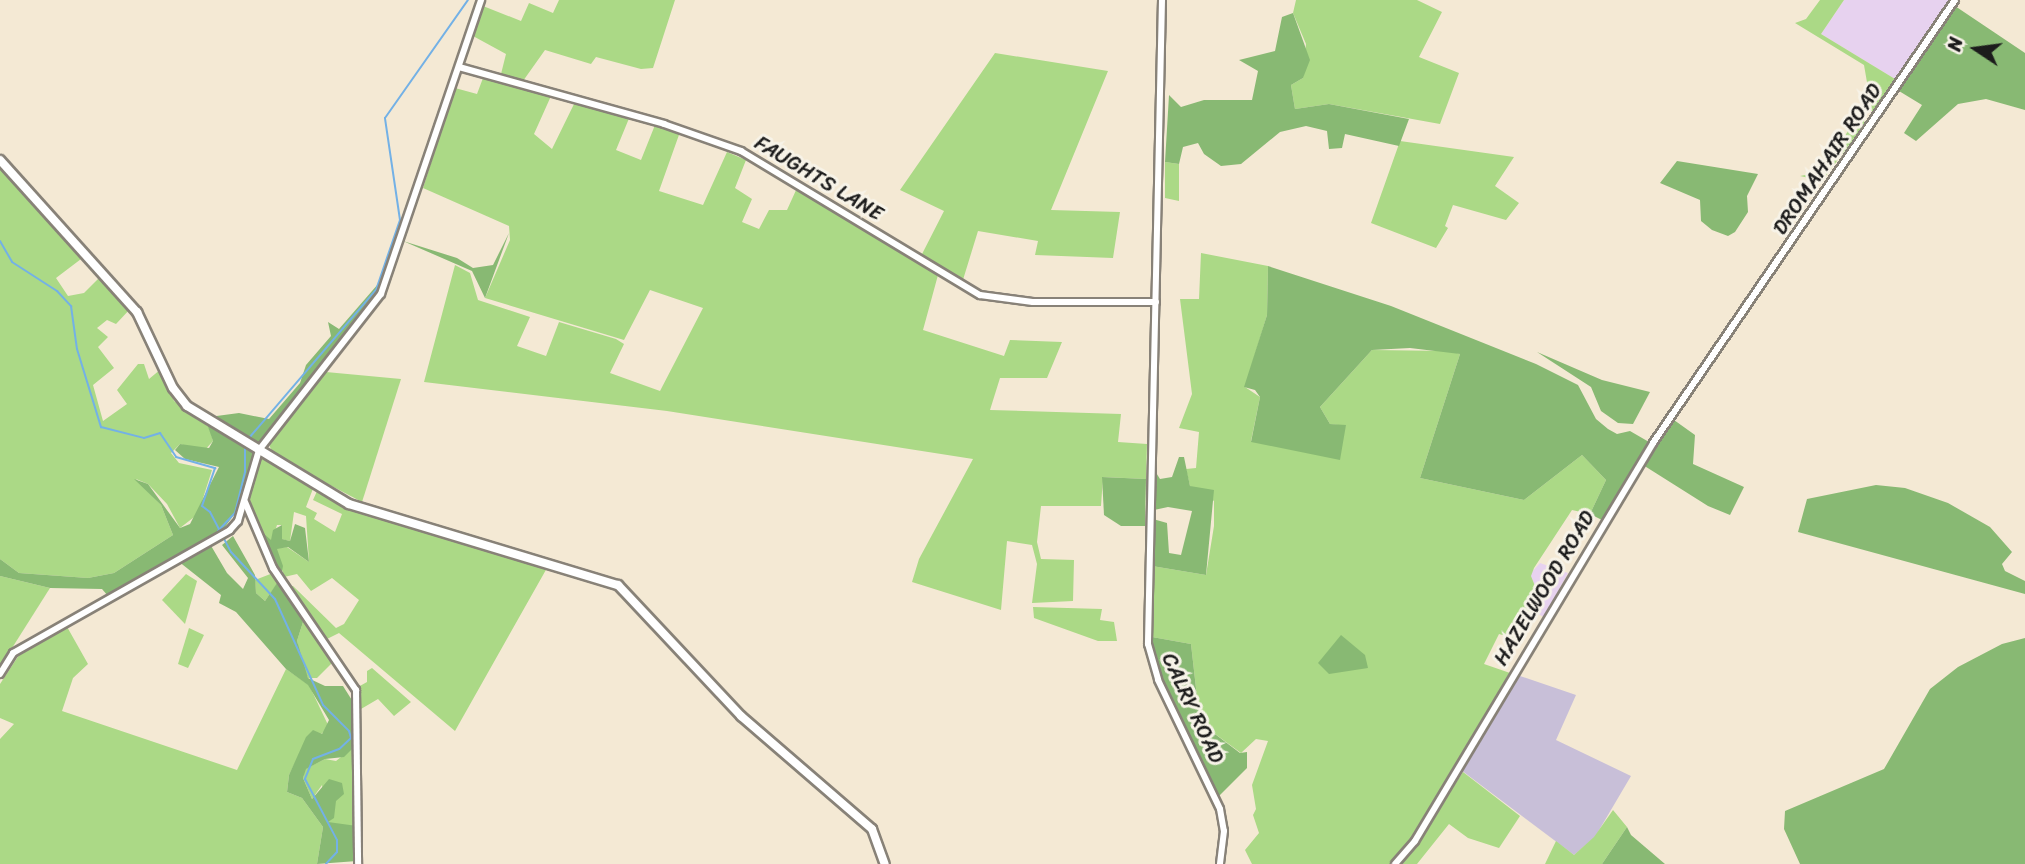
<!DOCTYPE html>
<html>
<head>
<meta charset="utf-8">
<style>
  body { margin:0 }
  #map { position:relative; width:2025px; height:864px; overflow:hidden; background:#f4e9d4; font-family:Sriracha,sans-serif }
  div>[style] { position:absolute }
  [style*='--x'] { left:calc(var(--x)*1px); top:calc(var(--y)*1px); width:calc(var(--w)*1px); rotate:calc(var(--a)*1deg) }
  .built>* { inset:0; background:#e7d2ef }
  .industrial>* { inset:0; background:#c8bfd8 }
  .green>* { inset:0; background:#abd986 }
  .forest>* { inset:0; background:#88b973 }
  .stream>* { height:2px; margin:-1px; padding:0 1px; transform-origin:1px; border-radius:1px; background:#73b1e6 }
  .roads { filter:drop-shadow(2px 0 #888278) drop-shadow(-2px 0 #888278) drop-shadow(0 2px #888278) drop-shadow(0 -2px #888278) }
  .secondary>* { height:6px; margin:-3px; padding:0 3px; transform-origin:3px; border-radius:3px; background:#fff }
  .highway>* { height:8px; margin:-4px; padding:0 4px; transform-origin:4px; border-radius:4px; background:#fff }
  span { translate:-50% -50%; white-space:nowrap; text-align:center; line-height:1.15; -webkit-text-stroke:6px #f7f3e8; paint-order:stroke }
  .street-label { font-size:21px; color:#1c1c1c }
  .north { position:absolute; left:1941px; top:14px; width:70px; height:70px; -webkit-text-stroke:5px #f7f3e8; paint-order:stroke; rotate:283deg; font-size:19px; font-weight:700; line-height:28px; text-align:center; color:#1c1c1c }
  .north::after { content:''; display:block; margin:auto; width:24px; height:32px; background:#1c1c1c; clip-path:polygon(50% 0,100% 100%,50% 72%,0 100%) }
</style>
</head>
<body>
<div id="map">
  <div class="built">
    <i style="clip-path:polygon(1844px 0,1949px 0,1895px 79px,1821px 34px)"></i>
    <i style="clip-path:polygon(1540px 563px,1568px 573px,1544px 617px,1530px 610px,1539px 596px,1530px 574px)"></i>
  </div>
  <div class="industrial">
    <i style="clip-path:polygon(1517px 675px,1576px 695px,1556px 740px,1631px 776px,1595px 837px,1574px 855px,1461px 770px)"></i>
  </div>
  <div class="green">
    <i style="clip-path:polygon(559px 0,675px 0,653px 68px,641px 69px,596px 57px,591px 64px,545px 50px,523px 81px,501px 74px,506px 54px,473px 36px,483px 6px,521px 21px,529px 3px,553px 13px)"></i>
    <i style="clip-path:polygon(1296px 0,1417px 0,1442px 12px,1419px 57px,1459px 73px,1440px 124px,1329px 104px,1295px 109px,1291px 85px,1303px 78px,1306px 44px,1293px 13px)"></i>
    <i style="clip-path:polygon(1820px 0,1844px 0,1821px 34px,1895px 79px,1873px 111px,1865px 111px,1864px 125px,1822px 181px,1800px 176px,1825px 171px,1869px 94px,1864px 65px,1795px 23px,1806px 19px)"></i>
    <i style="clip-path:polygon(995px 53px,1108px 71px,1051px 210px,1120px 212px,1113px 258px,1035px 255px,1038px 241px,978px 231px,962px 283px,920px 258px,944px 211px,900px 190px)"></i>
    <i style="clip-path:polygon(483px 78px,551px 96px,534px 134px,552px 149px,575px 102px,630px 116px,616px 150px,641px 160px,655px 125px,680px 132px,659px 191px,703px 205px,727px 152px,746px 160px,735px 188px,752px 199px,742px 222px,759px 229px,769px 210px,787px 210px,797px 188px,938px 275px,923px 330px,1004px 356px,1010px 340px,1062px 342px,1047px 378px,1000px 378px,990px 410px,1121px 414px,1118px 442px,1147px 444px,1146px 479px,1103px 477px,1101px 506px,1041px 506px,1037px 542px,1041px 559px,1074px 560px,1073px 601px,1032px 603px,1037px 564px,1032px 545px,1007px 541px,1001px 610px,912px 582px,919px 559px,973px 459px,667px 411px,424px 382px,455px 265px,470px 273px,478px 300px,530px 317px,517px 346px,546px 356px,559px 322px,616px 339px,624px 344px,610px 373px,660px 391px,703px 308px,650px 290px,624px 340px,485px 298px,510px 240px,509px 226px,423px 188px,455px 88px,477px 94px)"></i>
    <i style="clip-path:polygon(1400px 141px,1514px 157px,1495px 186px,1519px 203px,1506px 220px,1453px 205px,1445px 226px,1448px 228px,1436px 248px,1371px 223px)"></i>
    <i style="clip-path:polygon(1165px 162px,1179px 164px,1179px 201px,1165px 198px)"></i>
    <i style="clip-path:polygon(0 165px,85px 256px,56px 278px,68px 296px,84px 293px,100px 277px,131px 308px,116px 324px,107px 320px,97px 328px,108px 337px,98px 347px,114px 368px,93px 385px,103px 421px,127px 404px,117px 390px,138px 364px,144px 364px,149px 379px,161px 369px,174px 401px,206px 421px,211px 433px,213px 441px,204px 451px,180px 444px,171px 453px,179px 463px,212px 470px,198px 514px,180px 528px,167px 504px,148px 484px,136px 479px,161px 505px,173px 535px,114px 573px,88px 578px,19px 573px,0 559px)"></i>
    <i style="clip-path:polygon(1201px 253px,1268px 266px,1267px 315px,1245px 387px,1260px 397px,1251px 441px,1346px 426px,1330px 424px,1320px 407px,1372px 350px,1450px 351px,1460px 354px,1420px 478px,1524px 500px,1582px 455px,1606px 480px,1590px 514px,1572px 510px,1534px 568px,1531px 576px,1539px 596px,1513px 638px,1499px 634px,1484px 664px,1510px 673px,1408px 846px,1390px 864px,1252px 864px,1245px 850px,1259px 833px,1253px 815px,1256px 809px,1252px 785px,1268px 741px,1256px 739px,1241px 753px,1207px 728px,1197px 697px,1191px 644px,1152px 637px,1152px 566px,1206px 575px,1214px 526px,1214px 501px,1190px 486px,1186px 469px,1196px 468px,1199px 432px,1179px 428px,1192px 394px,1180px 299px,1199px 299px)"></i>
    <i style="clip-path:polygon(326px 372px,401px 379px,362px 502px,273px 455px,269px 444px)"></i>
    <i style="clip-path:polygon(263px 456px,314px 486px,306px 507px,317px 513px,314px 519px,335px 532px,342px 514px,313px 500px,318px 489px,349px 509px,547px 568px,455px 731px,339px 633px,327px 639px,303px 610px,286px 586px,293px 586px,336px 628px,344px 624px,359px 600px,332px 578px,311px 591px,297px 574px,284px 577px,276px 548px,287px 547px,309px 562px,306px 516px,294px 512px,290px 541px,281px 539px,282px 525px,277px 525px,272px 541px,260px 536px,248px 493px,258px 458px)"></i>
    <i style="clip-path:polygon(273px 573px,336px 659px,317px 678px,308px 678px,301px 663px,297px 641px,303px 622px,281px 588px,277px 584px,265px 601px,256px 593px,255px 580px)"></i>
    <i style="clip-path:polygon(186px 574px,197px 581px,185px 624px,162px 600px)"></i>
    <i style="clip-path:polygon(0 576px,50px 588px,0 667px)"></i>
    <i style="clip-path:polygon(1033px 607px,1102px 609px,1100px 620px,1114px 622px,1117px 641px,1098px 641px,1034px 618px)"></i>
    <i style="clip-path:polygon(66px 625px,88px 664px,73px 678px,62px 711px,237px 770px,286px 669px,309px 685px,329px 727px,300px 753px,289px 775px,287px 792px,302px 798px,323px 827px,317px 864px,0 864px,0 739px,14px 724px,0 718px,0 684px,21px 652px)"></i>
    <i style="clip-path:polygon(189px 628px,204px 635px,188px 668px,178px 664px)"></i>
    <i style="clip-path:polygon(372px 668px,411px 702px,394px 716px,378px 699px,361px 709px,358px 687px,367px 682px,367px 671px)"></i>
    <i style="clip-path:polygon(355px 746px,357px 826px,347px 828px,327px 822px,322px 785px,312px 799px,303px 778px,305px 769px,325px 759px,336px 761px)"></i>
    <i style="clip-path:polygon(1463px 772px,1520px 816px,1499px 848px,1468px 838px,1449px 824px,1417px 864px,1402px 864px)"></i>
    <i style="clip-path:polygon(1613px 810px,1627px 827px,1602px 864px,1545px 864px,1556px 841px,1574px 855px,1594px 837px)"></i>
  </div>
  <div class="forest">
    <i style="clip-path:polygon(1955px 6px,2025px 53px,2025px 110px,1986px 99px,1958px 104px,1916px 141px,1904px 133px,1922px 105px,1899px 91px)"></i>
    <i style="clip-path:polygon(1293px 13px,1310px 60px,1303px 78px,1291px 85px,1295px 109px,1329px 104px,1409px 119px,1399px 146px,1345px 134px,1342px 148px,1329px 149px,1327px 131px,1306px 126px,1280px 132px,1241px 164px,1221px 166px,1204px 154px,1198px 143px,1183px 147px,1179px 164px,1165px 162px,1169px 95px,1181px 107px,1204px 100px,1252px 100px,1258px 71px,1239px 60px,1275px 51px,1282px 17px)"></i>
    <i style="clip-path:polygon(1677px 161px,1758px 174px,1747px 196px,1748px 212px,1735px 232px,1728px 236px,1712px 230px,1701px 221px,1700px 200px,1660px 183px)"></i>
    <i style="clip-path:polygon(509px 233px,485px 298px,472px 271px,403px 241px,457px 258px,473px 268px,493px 265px)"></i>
    <i style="clip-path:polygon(1268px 266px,1391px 306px,1536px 364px,1578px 385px,1596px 419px,1608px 429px,1617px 434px,1630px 431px,1649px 442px,1602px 520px,1590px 514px,1606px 480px,1582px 455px,1524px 500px,1420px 478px,1460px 354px,1410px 348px,1372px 350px,1320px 407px,1330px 424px,1346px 425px,1340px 460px,1251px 442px,1260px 397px,1255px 390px,1244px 387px,1267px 315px)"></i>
    <i style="clip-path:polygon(385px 276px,376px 299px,257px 446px,209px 417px,239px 413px,269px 419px,300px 383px,306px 365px,331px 336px,328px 322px,339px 329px)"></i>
    <i style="clip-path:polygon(1537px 352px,1602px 380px,1650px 392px,1633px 424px,1618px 423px,1601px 411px,1591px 387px)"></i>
    <i style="clip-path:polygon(1674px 420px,1695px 435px,1693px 464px,1744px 487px,1730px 515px,1708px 506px,1643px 465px)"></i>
    <i style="clip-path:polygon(206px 421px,256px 452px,241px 505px,222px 531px,108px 596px,102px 589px,50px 588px,0 576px,0 559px,19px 573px,88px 578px,114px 573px,173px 535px,161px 505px,134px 479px,148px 484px,180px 528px,190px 524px,219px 467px,185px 459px,175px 450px,180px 444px,209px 448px,213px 441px)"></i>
    <i style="clip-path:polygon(1179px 457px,1184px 457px,1190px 486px,1214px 490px,1206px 575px,1152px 566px,1153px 519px,1167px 523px,1169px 553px,1181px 555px,1192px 511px,1168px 507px,1154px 510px,1155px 471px,1160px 479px,1172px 477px)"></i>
    <i style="clip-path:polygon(1102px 477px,1146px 479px,1145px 526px,1121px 526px,1104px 515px)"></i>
    <i style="clip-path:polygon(1876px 485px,1905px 488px,1948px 503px,1990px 527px,2012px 552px,2002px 564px,2005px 571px,2025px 581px,2025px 594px,1798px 532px,1807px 499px)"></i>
    <i style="clip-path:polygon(295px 524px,305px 528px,309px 562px,288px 547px,277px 549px,283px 566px,281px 577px,260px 536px,263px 533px,271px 540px,273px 530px,282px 525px,282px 539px,290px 541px)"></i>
    <i style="clip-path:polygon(233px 536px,255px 575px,256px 593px,265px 601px,277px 583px,298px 612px,303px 622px,297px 641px,308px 678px,325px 686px,343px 686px,355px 705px,355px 746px,344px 757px,325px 759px,306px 769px,303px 778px,312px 799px,329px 779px,342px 783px,344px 794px,336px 801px,334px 818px,328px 822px,357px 826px,357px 861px,317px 864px,323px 827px,302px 798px,287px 792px,289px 775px,306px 737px,313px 730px,322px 734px,329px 720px,308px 685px,286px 669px,236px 612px,219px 603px,221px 595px,178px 561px,210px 544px,227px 573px,243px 589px,248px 578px,222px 545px)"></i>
    <i style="clip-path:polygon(1341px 635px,1365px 655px,1368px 668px,1329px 674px,1318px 663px)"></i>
    <i style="clip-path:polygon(1152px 637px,1191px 644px,1197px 697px,1207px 728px,1240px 753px,1247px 752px,1247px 768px,1219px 796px,1161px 679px,1152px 655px)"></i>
    <i style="clip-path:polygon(2025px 638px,2025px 864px,1800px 864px,1784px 829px,1785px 811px,1884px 769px,1930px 689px,1958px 667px,2002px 644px)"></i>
    <i style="clip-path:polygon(1627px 827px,1631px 835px,1665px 864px,1602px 864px)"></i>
  </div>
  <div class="stream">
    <i style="--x:0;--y:241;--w:24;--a:60"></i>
    <i style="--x:12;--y:262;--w:54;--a:32.8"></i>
    <i style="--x:57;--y:291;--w:21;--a:47"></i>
    <i style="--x:71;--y:306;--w:43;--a:82.1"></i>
    <i style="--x:77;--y:349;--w:82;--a:72.9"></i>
    <i style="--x:101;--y:427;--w:44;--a:14.3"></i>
    <i style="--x:144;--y:438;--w:17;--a:-17"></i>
    <i style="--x:160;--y:433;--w:29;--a:56"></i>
    <i style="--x:176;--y:457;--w:41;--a:15.8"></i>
    <i style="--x:215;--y:468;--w:40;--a:108.9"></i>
    <i style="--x:202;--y:506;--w:10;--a:37"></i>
    <i style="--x:210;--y:512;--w:45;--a:62.3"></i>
    <i style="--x:231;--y:552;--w:64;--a:46.9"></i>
    <i style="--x:275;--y:599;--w:116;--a:65.6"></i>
    <i style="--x:323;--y:705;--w:37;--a:45"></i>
    <i style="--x:349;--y:731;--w:7;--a:74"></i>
    <i style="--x:351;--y:738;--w:16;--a:137"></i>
    <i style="--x:339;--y:749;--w:28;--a:159"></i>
    <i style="--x:313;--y:759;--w:22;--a:112"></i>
    <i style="--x:305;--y:779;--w:69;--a:62.3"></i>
    <i style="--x:337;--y:840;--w:12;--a:90"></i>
    <i style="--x:337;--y:852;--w:16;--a:133"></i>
    <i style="--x:249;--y:438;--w:195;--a:-49.4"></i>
    <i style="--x:376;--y:290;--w:74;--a:-71.1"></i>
    <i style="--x:400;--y:220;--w:103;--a:-98.4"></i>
    <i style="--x:385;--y:118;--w:144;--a:-54.9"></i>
    <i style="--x:218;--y:531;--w:25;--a:-47"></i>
    <i style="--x:235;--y:513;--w:42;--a:-76.3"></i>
    <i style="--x:245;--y:472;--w:26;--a:-90"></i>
  </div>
  <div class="roads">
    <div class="secondary">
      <i style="--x:1162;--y:0;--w:644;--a:91.25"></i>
      <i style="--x:1148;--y:644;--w:37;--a:74"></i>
      <i style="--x:1158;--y:680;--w:143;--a:64.3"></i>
      <i style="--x:1220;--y:809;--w:22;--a:80"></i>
      <i style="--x:1224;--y:831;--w:33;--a:97"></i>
      <i style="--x:459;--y:67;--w:213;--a:15.5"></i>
      <i style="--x:664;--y:124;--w:82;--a:19.3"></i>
      <i style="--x:741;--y:151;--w:279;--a:31.1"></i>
      <i style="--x:980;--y:295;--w:53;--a:7.5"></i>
      <i style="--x:1033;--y:302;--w:123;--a:0"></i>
      <i style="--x:245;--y:502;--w:72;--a:67"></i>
      <i style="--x:273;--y:568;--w:148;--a:55.8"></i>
      <i style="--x:356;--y:690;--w:174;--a:89.3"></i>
      <i style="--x:0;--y:674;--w:25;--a:-58"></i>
      <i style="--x:13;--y:653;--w:249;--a:-29.5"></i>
      <i style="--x:230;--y:530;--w:12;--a:-48"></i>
      <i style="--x:238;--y:521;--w:74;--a:-73.5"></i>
      <i style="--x:259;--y:450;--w:198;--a:-52"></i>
      <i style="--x:381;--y:294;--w:311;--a:-71.2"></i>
      <i style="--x:1395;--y:864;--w:30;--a:-49"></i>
      <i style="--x:1415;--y:841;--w:464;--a:-59.1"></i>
      <i style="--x:1653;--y:443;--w:536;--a:-55.72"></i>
    </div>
    <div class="highway">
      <i style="--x:0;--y:160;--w:205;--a:48"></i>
      <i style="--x:137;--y:312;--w:84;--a:64.7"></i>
      <i style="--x:173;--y:388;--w:23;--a:52"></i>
      <i style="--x:187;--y:406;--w:189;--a:31.2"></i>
      <i style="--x:349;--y:504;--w:281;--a:16.8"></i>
      <i style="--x:618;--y:585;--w:180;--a:46.8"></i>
      <i style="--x:741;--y:716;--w:173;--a:40.8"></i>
      <i style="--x:872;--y:829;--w:37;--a:70"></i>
    </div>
  </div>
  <div class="street-label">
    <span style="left:1827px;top:159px;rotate:-56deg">DROMAHAIR ROAD</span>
    <span style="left:819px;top:178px;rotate:31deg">FAUGHTS LANE</span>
    <span style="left:1544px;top:588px;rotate:-59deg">HAZELWOOD ROAD</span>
    <span style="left:1193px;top:708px;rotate:65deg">CALRY ROAD</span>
  </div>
  <div class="north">N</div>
</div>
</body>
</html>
